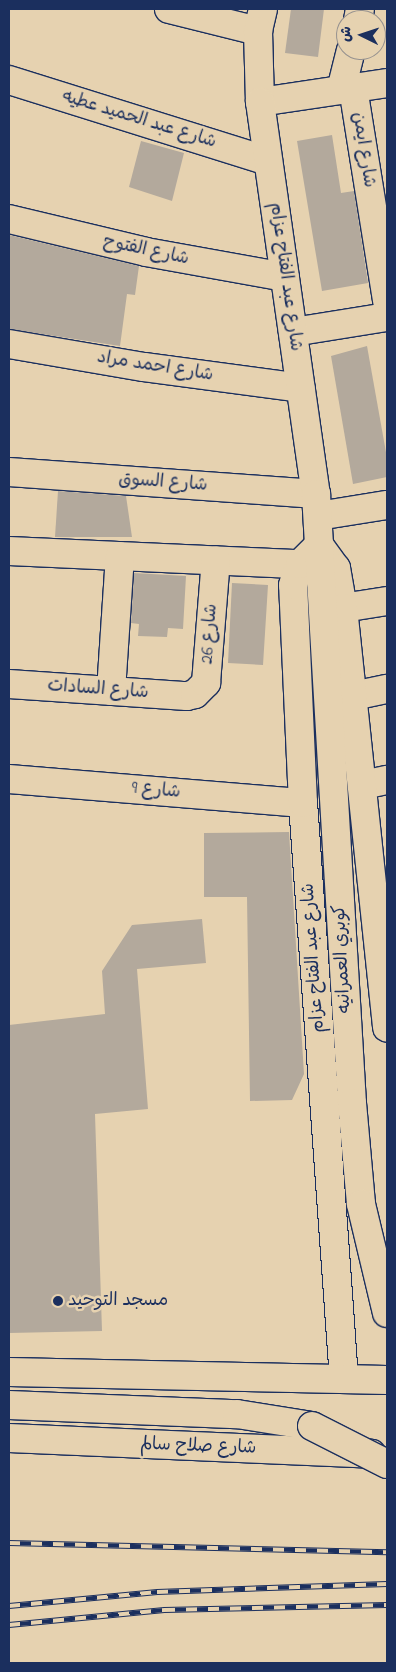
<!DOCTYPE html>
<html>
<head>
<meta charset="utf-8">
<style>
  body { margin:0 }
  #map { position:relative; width:396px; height:1672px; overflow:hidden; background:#e6d2b0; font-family:"Indie Flower","Playpen Sans Arabic",sans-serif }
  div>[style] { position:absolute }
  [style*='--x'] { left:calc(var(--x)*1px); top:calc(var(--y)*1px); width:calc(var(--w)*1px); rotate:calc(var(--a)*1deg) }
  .building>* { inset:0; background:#b3a99c }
  .roads { filter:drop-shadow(1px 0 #1b2f5e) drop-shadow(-1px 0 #1b2f5e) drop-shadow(0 1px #1b2f5e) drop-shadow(0 -1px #1b2f5e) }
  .street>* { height:28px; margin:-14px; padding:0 14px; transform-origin:14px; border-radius:14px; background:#e6d2b0 }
  .secondary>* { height:28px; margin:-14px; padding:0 14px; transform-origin:14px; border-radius:14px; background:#e6d2b0 }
  .highway>* { height:28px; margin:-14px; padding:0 14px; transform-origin:14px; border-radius:14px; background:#e6d2b0 }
  .rail>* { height:5.5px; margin-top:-2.75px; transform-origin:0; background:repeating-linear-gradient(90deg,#e6d2b0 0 11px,#1b2f5e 0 22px); box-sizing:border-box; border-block:1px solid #1b2f5e }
  .bridges { filter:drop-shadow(1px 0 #1b2f5e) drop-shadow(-1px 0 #1b2f5e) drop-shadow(0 1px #1b2f5e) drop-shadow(0 -1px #1b2f5e) }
  .highway-bridge>* { height:28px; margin:-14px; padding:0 14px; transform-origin:14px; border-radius:14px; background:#e6d2b0 }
  .dots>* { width:14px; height:14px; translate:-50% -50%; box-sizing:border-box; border:2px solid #e6d2b0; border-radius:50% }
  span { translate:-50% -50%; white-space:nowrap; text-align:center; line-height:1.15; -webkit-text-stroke:5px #e6d2b0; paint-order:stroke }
  .street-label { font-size:18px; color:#1b2f5e }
  .poi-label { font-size:18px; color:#1b2f5e }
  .left { translate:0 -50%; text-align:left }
  .frame { position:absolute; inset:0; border:10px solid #1b2f5e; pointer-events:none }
  .north { position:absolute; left:336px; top:10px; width:50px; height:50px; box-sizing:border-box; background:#e6d2b0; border:1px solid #95918f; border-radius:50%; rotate:274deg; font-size:14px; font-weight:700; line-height:20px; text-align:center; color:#1b2f5e }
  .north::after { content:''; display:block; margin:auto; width:18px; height:22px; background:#1b2f5e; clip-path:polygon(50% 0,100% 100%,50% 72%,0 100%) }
</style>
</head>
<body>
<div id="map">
  <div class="building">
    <i style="clip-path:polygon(291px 9px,324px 9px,318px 57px,285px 53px)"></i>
    <i style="clip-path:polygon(332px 135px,341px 193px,354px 191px,368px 283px,322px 291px,297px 141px)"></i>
    <i style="clip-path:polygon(141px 141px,184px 153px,172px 201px,129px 187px)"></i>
    <i style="clip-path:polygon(9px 235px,139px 266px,135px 295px,127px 294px,120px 346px,9px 329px)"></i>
    <i style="clip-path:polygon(367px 346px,387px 458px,387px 477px,353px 484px,331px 356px)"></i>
    <i style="clip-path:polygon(58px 491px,126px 496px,132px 537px,55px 537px)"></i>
    <i style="clip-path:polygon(134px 573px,186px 576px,183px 629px,168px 628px,167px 637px,138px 636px,139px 624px,131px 623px)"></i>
    <i style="clip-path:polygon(232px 583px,268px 585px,263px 665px,228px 663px)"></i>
    <i style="clip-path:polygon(289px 832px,304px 1074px,292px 1100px,250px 1101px,247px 897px,204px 897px,204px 833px)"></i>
    <i style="clip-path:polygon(202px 919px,206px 963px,137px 969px,148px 1109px,95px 1114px,102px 1331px,9px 1333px,9px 1025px,105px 1014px,102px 971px,132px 925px)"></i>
  </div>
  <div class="roads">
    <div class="street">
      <i style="--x:169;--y:9;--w:92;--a:13.9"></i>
      <i style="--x:358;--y:20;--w:11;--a:-80"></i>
      <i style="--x:9;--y:80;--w:271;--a:17.4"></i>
      <i style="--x:353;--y:88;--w:216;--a:80.9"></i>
      <i style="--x:341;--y:90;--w:41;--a:-76"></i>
      <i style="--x:260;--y:102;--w:128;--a:-8.5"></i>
      <i style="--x:9;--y:219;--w:141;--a:13.5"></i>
      <i style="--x:146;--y:252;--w:141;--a:10.2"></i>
      <i style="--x:293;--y:332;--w:95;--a:-9.1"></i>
      <i style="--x:9;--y:344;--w:137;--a:9.7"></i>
      <i style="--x:144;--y:367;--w:158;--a:7.6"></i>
      <i style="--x:9;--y:472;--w:308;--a:4.1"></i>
      <i style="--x:318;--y:516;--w:70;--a:-9.1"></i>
      <i style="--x:9;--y:551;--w:291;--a:2.6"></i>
      <i style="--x:343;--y:608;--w:45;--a:-9"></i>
      <i style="--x:9;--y:684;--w:178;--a:3.9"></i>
      <i style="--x:187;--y:696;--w:8;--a:-14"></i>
      <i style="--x:195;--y:694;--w:16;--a:-45"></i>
      <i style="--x:206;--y:683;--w:123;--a:-85.4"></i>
      <i style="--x:111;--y:691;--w:135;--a:-86.2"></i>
      <i style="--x:353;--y:696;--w:35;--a:-12"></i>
      <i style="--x:9;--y:779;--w:295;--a:4.7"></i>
      <i style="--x:363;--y:785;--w:25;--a:-12"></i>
      <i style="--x:344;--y:1379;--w:577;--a:-94.07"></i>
      <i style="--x:303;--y:803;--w:218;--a:-92.6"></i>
      <i style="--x:293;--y:585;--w:22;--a:-72"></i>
      <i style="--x:300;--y:564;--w:27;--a:-45"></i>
      <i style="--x:319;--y:545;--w:29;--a:54"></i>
      <i style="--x:336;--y:568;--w:41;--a:80.1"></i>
      <i style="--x:343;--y:608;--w:422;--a:84"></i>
    </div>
    <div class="secondary">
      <i style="--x:263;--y:9;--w:23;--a:103"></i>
      <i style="--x:258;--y:31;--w:71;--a:88.4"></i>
      <i style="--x:260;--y:102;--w:396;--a:81.9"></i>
      <i style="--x:316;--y:494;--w:610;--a:86.62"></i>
      <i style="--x:352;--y:1103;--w:101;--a:84.9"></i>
      <i style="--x:361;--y:1204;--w:112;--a:76.6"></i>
    </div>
    <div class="highway">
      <i style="--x:9;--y:1372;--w:378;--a:1.2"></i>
      <i style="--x:9;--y:1405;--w:228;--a:2.3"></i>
      <i style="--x:237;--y:1414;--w:76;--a:9.1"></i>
      <i style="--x:9;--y:1438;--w:363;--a:2.5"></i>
    </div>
  </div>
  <div class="rail">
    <i style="--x:9;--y:1543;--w:378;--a:1.4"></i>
    <i style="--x:9;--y:1606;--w:149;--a:-5.4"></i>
    <i style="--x:157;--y:1592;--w:230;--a:-2"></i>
    <i style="--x:9;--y:1625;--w:156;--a:-5.5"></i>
    <i style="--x:164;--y:1610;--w:223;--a:-1.3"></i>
  </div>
  <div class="bridges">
    <div class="highway-bridge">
      <i style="--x:312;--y:1426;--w:84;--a:26.9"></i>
    </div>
  </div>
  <div class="dots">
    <i style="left:58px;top:1301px;background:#1b2f5e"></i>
  </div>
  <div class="street-label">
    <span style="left:139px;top:120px;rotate:17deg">شارع عبد الحميد عطيه</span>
    <span style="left:363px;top:150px;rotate:81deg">شارع ايمن</span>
    <span style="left:146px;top:251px;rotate:12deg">شارع الفتوح</span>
    <span style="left:285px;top:277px;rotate:82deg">شارع عبد الفتاح عزام</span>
    <span style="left:155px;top:367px;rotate:9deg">شارع احمد مراد</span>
    <span style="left:163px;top:483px;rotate:4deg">شارع السوق</span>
    <span style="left:210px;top:634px;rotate:-86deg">شارع 26</span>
    <span style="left:98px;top:690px;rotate:4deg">شارع السادات</span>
    <span style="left:156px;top:791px;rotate:5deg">شارع 9</span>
    <span style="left:314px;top:958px;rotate:-94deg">شارع عبد الفتاح عزام</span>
    <span style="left:343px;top:959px;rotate:-93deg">كوبري العمرانيه</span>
    <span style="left:198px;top:1447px;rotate:2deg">شارع صلاح سالم</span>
  </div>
  <div class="poi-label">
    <span class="left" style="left:68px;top:1301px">مسجد التوحيد</span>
  </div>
  <div class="frame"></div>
  <div class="north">ش</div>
</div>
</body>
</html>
